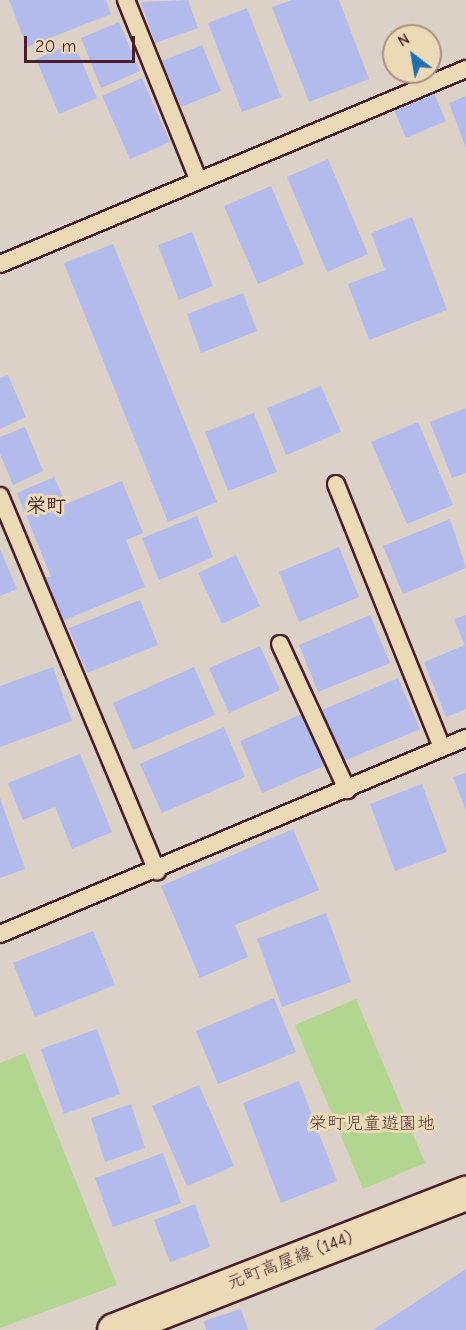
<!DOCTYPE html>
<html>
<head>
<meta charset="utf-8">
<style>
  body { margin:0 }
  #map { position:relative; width:466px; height:1330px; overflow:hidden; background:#dbd1c7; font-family:"Comic Neue","Klee One",sans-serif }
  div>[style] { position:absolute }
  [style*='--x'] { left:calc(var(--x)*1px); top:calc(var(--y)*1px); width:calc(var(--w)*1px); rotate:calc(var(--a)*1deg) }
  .green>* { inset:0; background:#b2d690 }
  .building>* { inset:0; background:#b2bbec }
  .roads { filter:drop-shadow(2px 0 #4a1f2b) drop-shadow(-2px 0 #4a1f2b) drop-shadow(0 2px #4a1f2b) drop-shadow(0 -2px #4a1f2b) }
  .service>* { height:16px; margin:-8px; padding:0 8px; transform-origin:8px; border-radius:8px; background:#ecdab7 }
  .secondary>* { height:33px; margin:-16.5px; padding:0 16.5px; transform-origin:16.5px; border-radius:16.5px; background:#ecdab7 }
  span { translate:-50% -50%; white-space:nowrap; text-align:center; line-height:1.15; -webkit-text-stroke:6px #ecdab7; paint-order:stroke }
  .park-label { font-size:18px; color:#5a3a3a }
  .street-label { font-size:18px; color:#4a1f2b }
  .neighbourhood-label { font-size:20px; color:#4a1f2b; font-weight:700 }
  .north { position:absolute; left:382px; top:24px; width:60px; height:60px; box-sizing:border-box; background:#ecdab7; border:2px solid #ab8f7f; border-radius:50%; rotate:329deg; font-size:16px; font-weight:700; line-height:24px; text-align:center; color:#4a1f2b }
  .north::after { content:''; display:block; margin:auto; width:21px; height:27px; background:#1f6fb2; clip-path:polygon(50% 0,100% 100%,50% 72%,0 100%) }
  .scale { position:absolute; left:24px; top:36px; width:111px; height:27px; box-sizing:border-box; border:3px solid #4a1f2b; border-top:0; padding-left:8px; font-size:18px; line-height:21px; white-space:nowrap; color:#4a1f2b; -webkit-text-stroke:4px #ecdab7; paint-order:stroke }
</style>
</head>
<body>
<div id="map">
  <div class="green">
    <i style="clip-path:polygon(356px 999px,425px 1163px,363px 1189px,295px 1025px)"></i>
    <i style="clip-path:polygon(25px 1053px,117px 1285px,0 1328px,0 1063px)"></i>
  </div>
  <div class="building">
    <i style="clip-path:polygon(9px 0,106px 0,111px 14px,27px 47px)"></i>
    <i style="clip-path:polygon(188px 0,198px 28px,155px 43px,141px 2px)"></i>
    <i style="clip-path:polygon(292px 0,339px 0,369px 79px,309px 102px,272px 7px)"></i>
    <i style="clip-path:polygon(247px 8px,281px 97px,242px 112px,208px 23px)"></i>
    <i style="clip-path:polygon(119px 22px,140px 71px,101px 88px,81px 38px)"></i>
    <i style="clip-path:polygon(74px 43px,97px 98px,59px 114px,36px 59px)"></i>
    <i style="clip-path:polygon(202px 45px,221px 91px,181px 107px,162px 61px)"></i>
    <i style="clip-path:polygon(142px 78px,170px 142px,130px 159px,102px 96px)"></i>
    <i style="clip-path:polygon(434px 93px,446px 121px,406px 138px,394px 110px)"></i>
    <i style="clip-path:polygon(466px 96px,466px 148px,449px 103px)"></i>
    <i style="clip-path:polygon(328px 159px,368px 254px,327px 272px,287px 177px)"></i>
    <i style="clip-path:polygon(271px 186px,304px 264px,258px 284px,224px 206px)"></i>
    <i style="clip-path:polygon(412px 217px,447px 310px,369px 340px,348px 284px,385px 270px,371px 233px)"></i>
    <i style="clip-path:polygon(192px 232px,213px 286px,179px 300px,158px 245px)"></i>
    <i style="clip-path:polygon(113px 244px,217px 502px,168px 522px,64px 263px)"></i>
    <i style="clip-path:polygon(243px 293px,257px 331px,201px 353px,187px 314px)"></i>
    <i style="clip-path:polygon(8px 375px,26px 417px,0 429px,0 378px)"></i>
    <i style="clip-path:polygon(321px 386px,341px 432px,286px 455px,267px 408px)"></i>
    <i style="clip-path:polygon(466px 408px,466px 473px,452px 478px,430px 422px)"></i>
    <i style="clip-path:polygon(254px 413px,277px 472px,228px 491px,205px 432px)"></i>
    <i style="clip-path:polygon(418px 422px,453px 505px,407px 524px,371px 442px)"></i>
    <i style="clip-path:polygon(25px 427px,43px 471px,13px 485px,0 454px,0 437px)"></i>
    <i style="clip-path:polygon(54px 477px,66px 504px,122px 481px,143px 533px,126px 540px,145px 587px,62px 621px,44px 577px,51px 577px,17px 493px)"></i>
    <i style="clip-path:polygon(197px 516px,213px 557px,159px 580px,142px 538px)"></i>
    <i style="clip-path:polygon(450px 519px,466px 568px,403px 594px,383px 546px)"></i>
    <i style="clip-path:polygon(339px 547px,359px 597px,299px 622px,279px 572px)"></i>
    <i style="clip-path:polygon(0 549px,17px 589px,0 596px)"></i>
    <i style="clip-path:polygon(236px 555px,260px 606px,222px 624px,198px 573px)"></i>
    <i style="clip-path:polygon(140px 600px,158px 645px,87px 673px,69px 628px)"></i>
    <i style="clip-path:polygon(370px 615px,390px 663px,318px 692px,299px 645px)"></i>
    <i style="clip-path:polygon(466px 615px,466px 709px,446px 717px,424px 662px,465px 645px,454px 619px)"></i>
    <i style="clip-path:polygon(260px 646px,280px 690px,229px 713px,209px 668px)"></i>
    <i style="clip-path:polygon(53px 667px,72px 721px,0 747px,0 686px)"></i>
    <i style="clip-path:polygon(194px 667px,215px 715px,133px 750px,113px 703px)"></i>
    <i style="clip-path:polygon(398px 678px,420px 729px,344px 761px,322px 710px)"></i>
    <i style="clip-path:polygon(304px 713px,326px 765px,262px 793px,240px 741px)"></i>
    <i style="clip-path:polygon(224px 727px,245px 777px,162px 813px,140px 764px)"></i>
    <i style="clip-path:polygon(80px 754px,112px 832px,72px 849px,55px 807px,23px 820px,8px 783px)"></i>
    <i style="clip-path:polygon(466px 773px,466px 811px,453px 777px)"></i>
    <i style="clip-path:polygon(422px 784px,447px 852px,395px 871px,370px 804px)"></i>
    <i style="clip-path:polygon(0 798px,25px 869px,0 878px)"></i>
    <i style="clip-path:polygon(293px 829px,319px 890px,235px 925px,248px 957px,200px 978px,161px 886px)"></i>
    <i style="clip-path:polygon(326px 913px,351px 982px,282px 1007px,257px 939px)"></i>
    <i style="clip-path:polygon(93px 931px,115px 985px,35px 1017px,13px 963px)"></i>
    <i style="clip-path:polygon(274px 998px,296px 1052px,218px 1084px,196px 1031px)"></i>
    <i style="clip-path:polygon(97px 1029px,120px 1094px,64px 1114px,41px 1049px)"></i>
    <i style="clip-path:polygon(299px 1081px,337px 1181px,281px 1203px,243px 1103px)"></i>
    <i style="clip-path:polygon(199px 1085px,234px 1166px,187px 1186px,152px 1106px)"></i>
    <i style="clip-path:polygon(131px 1104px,145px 1148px,105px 1162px,91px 1118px)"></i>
    <i style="clip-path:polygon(163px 1153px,181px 1203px,113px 1227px,95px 1178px)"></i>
    <i style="clip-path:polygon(195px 1204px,210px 1247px,170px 1262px,154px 1220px)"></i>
    <i style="clip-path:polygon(466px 1269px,466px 1330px,373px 1330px)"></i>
    <i style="clip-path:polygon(241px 1309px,248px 1330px,206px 1330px,204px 1321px)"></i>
  </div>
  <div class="roads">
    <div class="service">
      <i style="--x:126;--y:0;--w:193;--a:68.1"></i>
      <i style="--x:0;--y:264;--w:505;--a:-22.71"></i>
      <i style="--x:336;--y:484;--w:284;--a:68.1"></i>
      <i style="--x:0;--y:496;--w:407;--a:67.3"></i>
      <i style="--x:280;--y:644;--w:161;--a:65.3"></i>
      <i style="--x:0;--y:934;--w:506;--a:-22.81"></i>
    </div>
    <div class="secondary">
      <i style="--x:114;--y:1330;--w:378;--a:-21.3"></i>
    </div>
  </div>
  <div class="park-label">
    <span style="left:372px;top:1124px">栄町児童遊園地</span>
  </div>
  <div class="street-label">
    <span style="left:290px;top:1261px;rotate:-21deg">元町高屋線 (144)</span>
  </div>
  <div class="neighbourhood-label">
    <span style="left:46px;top:505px">栄町</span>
  </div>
  <div class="north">N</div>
  <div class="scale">20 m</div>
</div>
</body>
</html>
